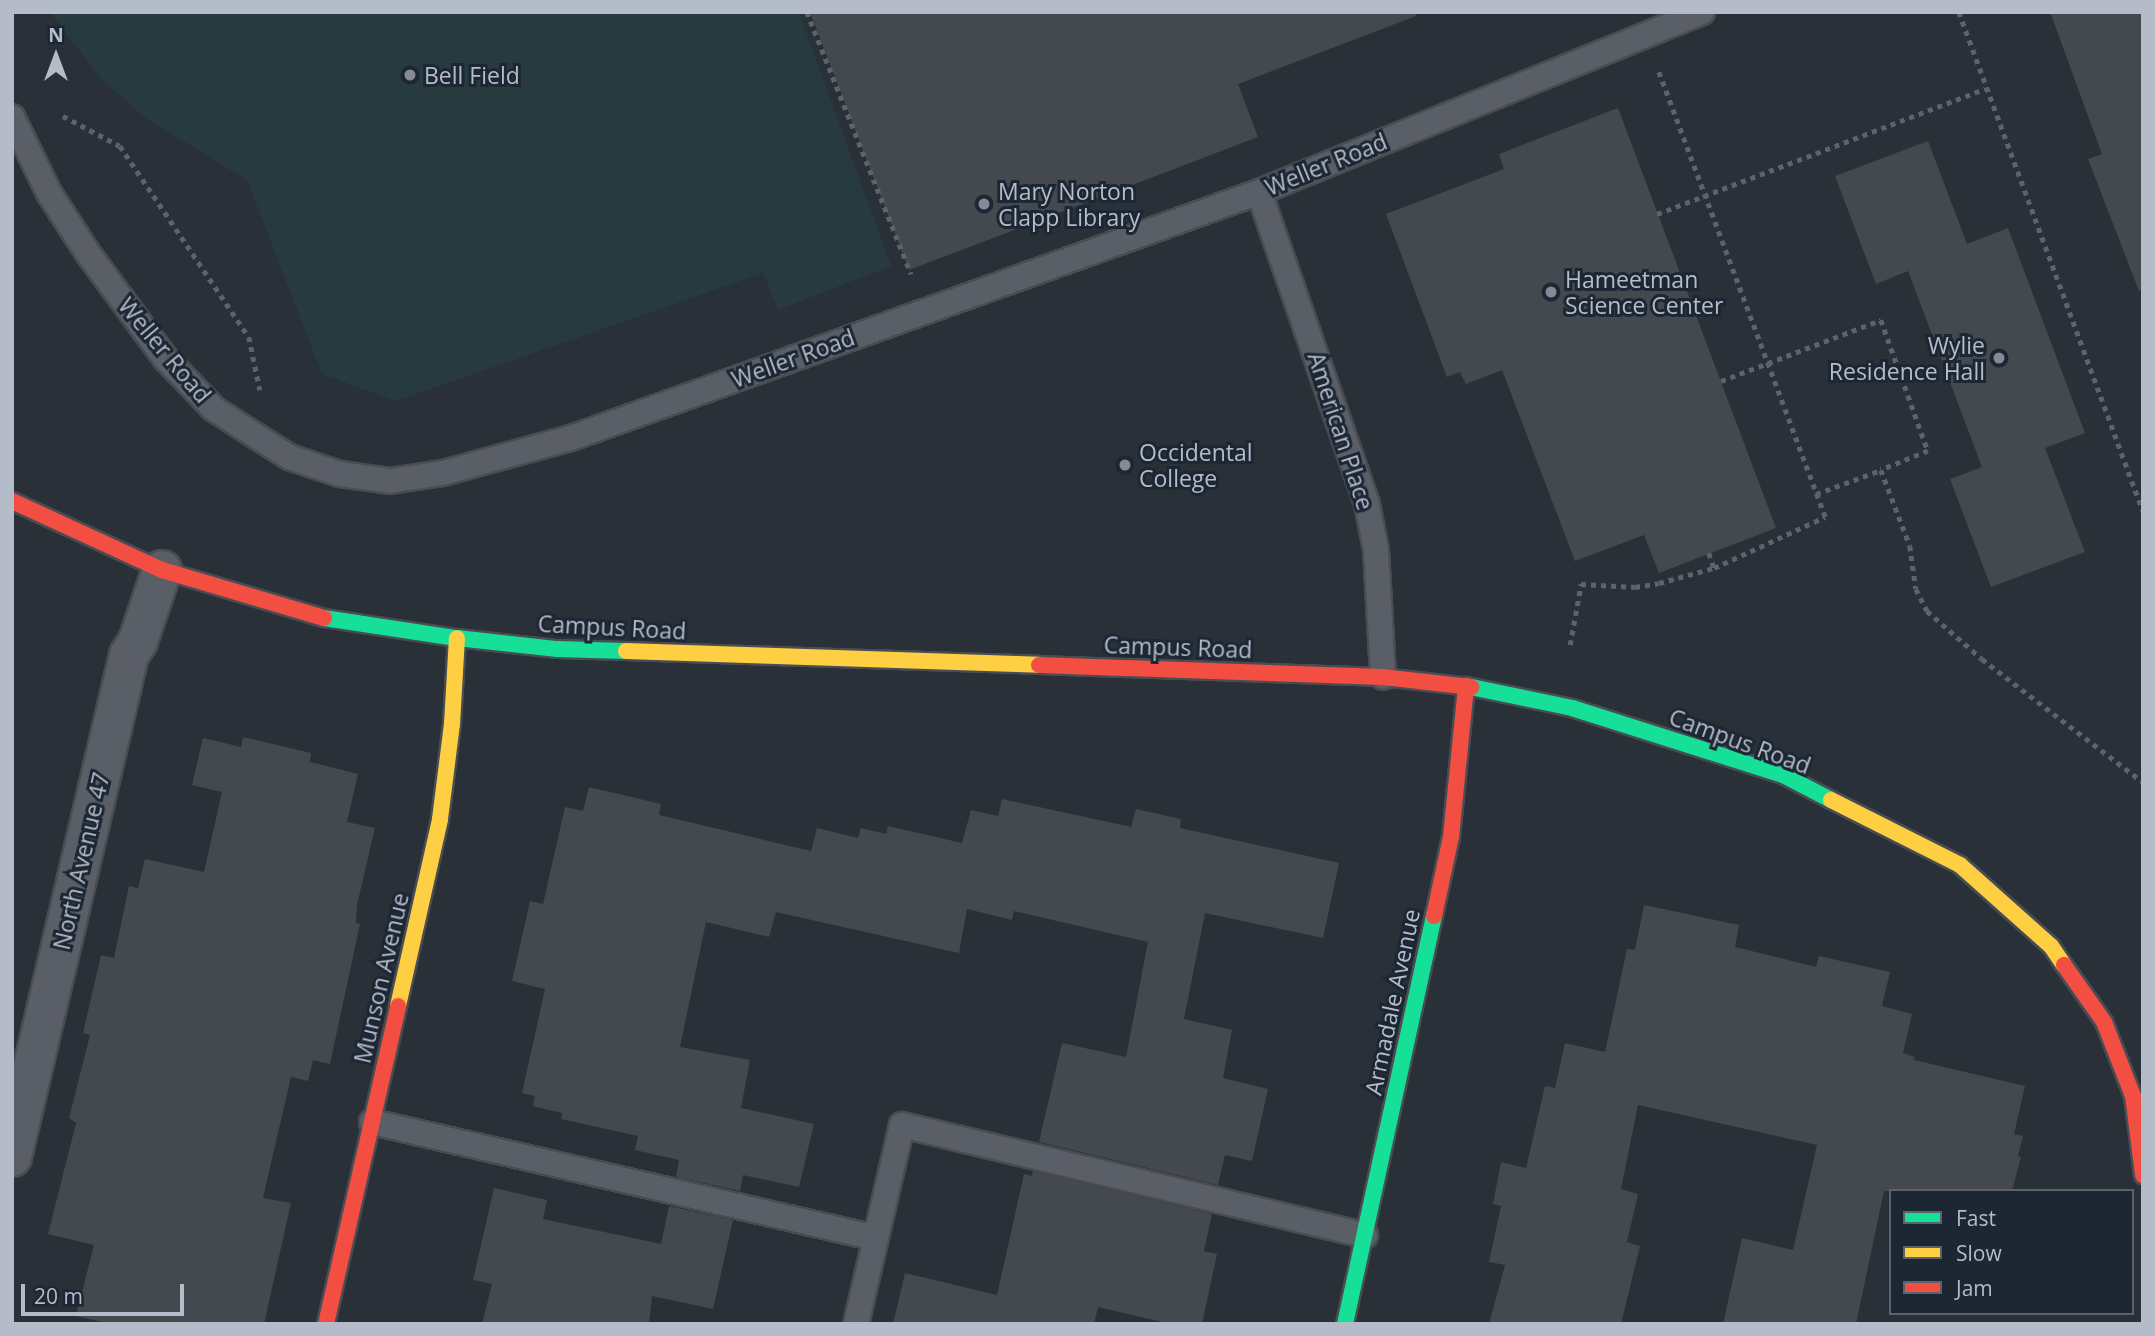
<!DOCTYPE html>
<html>
<head>
<meta charset="utf-8">
<style>
  body { margin:0 }
  #map { position:relative; width:2155px; height:1336px; overflow:hidden; background:#2a3038; font-family:"Open Sans",sans-serif }
  div>[style] { position:absolute }
  [style*='--x'] { left:calc(var(--x)*1px); top:calc(var(--y)*1px); width:calc(var(--w)*1px); rotate:calc(var(--a)*1deg) }
  .green>* { inset:0; background:#273a3e }
  .building>* { inset:0; background:#444950 }
  .path>* { height:4.5px; margin-top:-2.25px; transform-origin:0; background:repeating-linear-gradient(90deg,#5d636a 0 5px,transparent 0 10px) }
  .roads { filter:drop-shadow(2px 0 #484c53) drop-shadow(-2px 0 #484c53) drop-shadow(0 2px #484c53) drop-shadow(0 -2px #484c53) }
  .lane>* { height:24px; margin:-12px; padding:0 12px; transform-origin:12px; border-radius:12px; background:#5a5e66 }
  .street>* { height:38px; margin:-19px; padding:0 19px; transform-origin:19px; border-radius:19px; background:#5a5e66 }
  .fast>* { height:16px; margin:-8px; padding:0 8px; transform-origin:8px; border-radius:8px; background:#16e098 }
  .slow>* { height:16px; margin:-8px; padding:0 8px; transform-origin:8px; border-radius:8px; background:#ffcf43 }
  .jam>* { height:16px; margin:-8px; padding:0 8px; transform-origin:8px; border-radius:8px; background:#f24e42 }
  .dots>* { width:19px; height:19px; translate:-50% -50%; box-sizing:border-box; border:4px solid #1d2633; border-radius:50% }
  span { translate:-50% -50%; white-space:nowrap; text-align:center; line-height:1.15; -webkit-text-stroke:6px #1d2633; paint-order:stroke }
  .poi-label { font-size:23px; color:#b4bcc9 }
  .left { translate:0 -50%; text-align:left }
  .right { translate:-100% -50%; text-align:right }
  .street-label { font-size:23px; color:#b4bcc9 }
  .frame { position:absolute; inset:0; border:14px solid #b4bcc9; pointer-events:none }
  .legend { position:absolute; left:1889px; top:1189px; width:245px; height:126px; box-sizing:border-box; background:#1d2633; border:2px solid #59626f; margin:0; padding:9px 12px; list-style:none; font-size:21px; color:#b4bcc9 }
  .legend li { display:flex; align-items:center; gap:14px; height:35px }
  .legend b { width:35px; border:2px solid #59626f }
  .north { position:absolute; left:21px; top:21px; width:70px; height:70px; -webkit-text-stroke:5px #1d2633; paint-order:stroke; rotate:0deg; font-size:19px; font-weight:700; line-height:28px; text-align:center; color:#b4bcc9 }
  .north::after { content:''; display:block; margin:auto; width:24px; height:32px; background:#b4bcc9; clip-path:polygon(50% 0,100% 100%,50% 72%,0 100%) }
  .scale { position:absolute; left:21px; top:1284px; width:163px; height:32px; box-sizing:border-box; border:4px solid #b4bcc9; border-top:0; padding-left:9px; font-size:21px; line-height:24px; white-space:nowrap; color:#b4bcc9; -webkit-text-stroke:5px #1d2633; paint-order:stroke }
</style>
</head>
<body>
<div id="map">
  <div class="green">
    <i style="clip-path:polygon(50px 12px,799px 12px,891px 266px,778px 310px,763px 273px,396px 401px,322px 374px,247px 180px,147px 119px,102px 80px)"></i>
  </div>
  <div class="building">
    <i style="clip-path:polygon(810px 12px,1415px 12px,1416px 16px,1238px 84px,1258px 137px,909px 270px)"></i>
    <i style="clip-path:polygon(2050px 12px,2143px 12px,2143px 290px,2139px 291px,2088px 159px,2102px 154px)"></i>
    <i style="clip-path:polygon(1618px 108px,1776px 528px,1659px 573px,1644px 535px,1575px 561px,1502px 370px,1466px 384px,1460px 372px,1447px 377px,1386px 214px,1504px 169px,1499px 154px)"></i>
    <i style="clip-path:polygon(1928px 141px,1967px 244px,2008px 228px,2085px 433px,2045px 448px,2085px 552px,1991px 587px,1950px 479px,1982px 467px,1908px 271px,1876px 284px,1835px 176px)"></i>
    <i style="clip-path:polygon(243px 737px,311px 753px,310px 762px,358px 774px,347px 822px,375px 828px,357px 905px,356px 923px,360px 924px,330px 1064px,313px 1060px,308px 1081px,291px 1077px,263px 1198px,291px 1203px,264px 1324px,111px 1324px,76px 1316px,94px 1245px,48px 1234px,76px 1123px,69px 1118px,90px 1035px,83px 1033px,101px 955px,114px 958px,129px 886px,138px 888px,145px 859px,204px 872px,222px 792px,192px 785px,203px 738px,241px 747px)"></i>
    <i style="clip-path:polygon(589px 787px,661px 804px,659px 815px,811px 851px,817px 828px,858px 838px,861px 828px,886px 834px,888px 826px,962px 843px,971px 810px,998px 816px,1002px 799px,1131px 827px,1136px 809px,1181px 819px,1180px 828px,1339px 863px,1323px 938px,1205px 913px,1184px 1019px,1232px 1030px,1223px 1078px,1268px 1089px,1252px 1161px,1225px 1155px,1218px 1185px,1039px 1142px,1062px 1043px,1126px 1057px,1148px 942px,1014px 911px,1012px 920px,967px 909px,959px 953px,776px 912px,769px 937px,706px 922px,680px 1047px,750px 1060px,741px 1108px,814px 1124px,799px 1187px,743px 1175px,740px 1191px,676px 1177px,679px 1160px,635px 1150px,638px 1136px,561px 1119px,562px 1113px,533px 1106px,535px 1096px,522px 1093px,545px 989px,512px 981px,530px 901px,543px 904px,565px 807px,583px 811px)"></i>
    <i style="clip-path:polygon(1644px 905px,1739px 925px,1735px 947px,1816px 967px,1819px 956px,1890px 972px,1882px 1006px,1912px 1014px,1903px 1053px,1915px 1057px,1914px 1060px,2025px 1086px,2014px 1134px,2023px 1136px,2018px 1156px,2021px 1157px,2012px 1191px,1884px 1191px,1856px 1324px,1723px 1324px,1742px 1238px,1793px 1250px,1817px 1145px,1638px 1105px,1621px 1189px,1638px 1194px,1627px 1242px,1640px 1246px,1621px 1324px,1489px 1324px,1505px 1265px,1489px 1262px,1501px 1206px,1493px 1204px,1501px 1162px,1526px 1168px,1545px 1086px,1555px 1088px,1565px 1043px,1605px 1052px,1627px 949px,1635px 950px)"></i>
    <i style="clip-path:polygon(1033px 1171px,1212px 1214px,1204px 1251px,1217px 1254px,1202px 1324px,1171px 1324px,1098px 1307px,1094px 1324px,893px 1324px,905px 1273px,997px 1295px,1024px 1174px,1032px 1176px)"></i>
    <i style="clip-path:polygon(494px 1188px,547px 1200px,543px 1219px,661px 1244px,669px 1206px,733px 1220px,713px 1309px,652px 1296px,649px 1324px,482px 1324px,492px 1284px,473px 1280px)"></i>
  </div>
  <div class="path">
    <i style="--x:807;--y:12;--w:282;--a:68.3"></i>
    <i style="--x:1959;--y:12;--w:532;--a:69.76"></i>
    <i style="--x:63;--y:116;--w:64;--a:27.8"></i>
    <i style="--x:120;--y:146;--w:230;--a:56"></i>
    <i style="--x:249;--y:337;--w:54;--a:78.3"></i>
    <i style="--x:1657;--y:214;--w:351;--a:-20.9"></i>
    <i style="--x:1721;--y:381;--w:171;--a:-20.9"></i>
    <i style="--x:1881;--y:320;--w:139;--a:70.3"></i>
    <i style="--x:1928;--y:451;--w:51;--a:158"></i>
    <i style="--x:1816;--y:494;--w:69;--a:-20.3"></i>
    <i style="--x:1881;--y:470;--w:81;--a:69.1"></i>
    <i style="--x:1910;--y:546;--w:43;--a:82.1"></i>
    <i style="--x:1916;--y:589;--w:25;--a:63"></i>
    <i style="--x:1927;--y:611;--w:73;--a:41.1"></i>
    <i style="--x:1982;--y:659;--w:203;--a:37.4"></i>
    <i style="--x:1709;--y:553;--w:16;--a:72"></i>
    <i style="--x:1570;--y:645;--w:62;--a:-79.8"></i>
    <i style="--x:1581;--y:584;--w:54;--a:3.2"></i>
    <i style="--x:1635;--y:587;--w:24;--a:-9"></i>
    <i style="--x:1659;--y:583;--w:57;--a:-15.3"></i>
    <i style="--x:1714;--y:568;--w:122;--a:-24.7"></i>
    <i style="--x:1825;--y:517;--w:475;--a:-110.5"></i>
  </div>
  <div class="roads">
    <div class="lane">
      <i style="--x:12;--y:117;--w:85;--a:64"></i>
      <i style="--x:49;--y:193;--w:70;--a:57.2"></i>
      <i style="--x:87;--y:252;--w:133;--a:53.6"></i>
      <i style="--x:166;--y:359;--w:69;--a:46.2"></i>
      <i style="--x:214;--y:409;--w:89;--a:32.6"></i>
      <i style="--x:289;--y:457;--w:54;--a:18.4"></i>
      <i style="--x:340;--y:474;--w:50;--a:8"></i>
      <i style="--x:390;--y:481;--w:54;--a:-8.6"></i>
      <i style="--x:443;--y:473;--w:133;--a:-15.3"></i>
      <i style="--x:571;--y:438;--w:731;--a:-19.67"></i>
      <i style="--x:1259;--y:192;--w:478;--a:-22.1"></i>
      <i style="--x:1259;--y:192;--w:330;--a:70.9"></i>
      <i style="--x:1367;--y:504;--w:47;--a:78.9"></i>
      <i style="--x:1376;--y:550;--w:127;--a:86.8"></i>
      <i style="--x:372;--y:1122;--w:517;--a:12.96"></i>
      <i style="--x:856;--y:1324;--w:204;--a:-77"></i>
      <i style="--x:902;--y:1125;--w:476;--a:13.4"></i>
    </div>
    <div class="street">
      <i style="--x:12;--y:1157;--w:515;--a:-76.88"></i>
      <i style="--x:129;--y:655;--w:17;--a:-57"></i>
      <i style="--x:138;--y:641;--w:75;--a:-71.3"></i>
    </div>
    <div class="fast">
      <i style="--x:324;--y:618;--w:134;--a:8.6"></i>
      <i style="--x:457;--y:638;--w:101;--a:6.3"></i>
      <i style="--x:557;--y:649;--w:69;--a:1.7"></i>
      <i style="--x:1471;--y:687;--w:103;--a:11.7"></i>
      <i style="--x:1572;--y:708;--w:221;--a:17.6"></i>
      <i style="--x:1783;--y:775;--w:54;--a:27.5"></i>
      <i style="--x:1345;--y:1324;--w:418;--a:-77.7"></i>
    </div>
    <div class="slow">
      <i style="--x:626;--y:651;--w:413;--a:1.9"></i>
      <i style="--x:1831;--y:800;--w:144;--a:26.7"></i>
      <i style="--x:1960;--y:865;--w:122;--a:41.7"></i>
      <i style="--x:2051;--y:946;--w:23;--a:56"></i>
      <i style="--x:398;--y:1006;--w:192;--a:-77.3"></i>
      <i style="--x:440;--y:819;--w:96;--a:-82.8"></i>
      <i style="--x:452;--y:724;--w:86;--a:-86.7"></i>
    </div>
    <div class="jam">
      <i style="--x:12;--y:501;--w:165;--a:24.7"></i>
      <i style="--x:162;--y:570;--w:169;--a:16.5"></i>
      <i style="--x:1039;--y:665;--w:344;--a:2"></i>
      <i style="--x:1383;--y:677;--w:89;--a:6.5"></i>
      <i style="--x:1434;--y:916;--w:81;--a:-77.9"></i>
      <i style="--x:1451;--y:837;--w:152;--a:-84.3"></i>
      <i style="--x:2064;--y:965;--w:70;--a:54.9"></i>
      <i style="--x:2104;--y:1022;--w:79;--a:68.6"></i>
      <i style="--x:2133;--y:1096;--w:80;--a:82.8"></i>
      <i style="--x:326;--y:1324;--w:326;--a:-77.2"></i>
    </div>
  </div>
  <div class="dots">
    <i style="left:410px;top:75px;background:#848b96"></i>
    <i style="left:984px;top:204px;background:#848b96"></i>
    <i style="left:1551px;top:292px;background:#848b96"></i>
    <i style="left:1999px;top:358px;background:#848b96"></i>
    <i style="left:1125px;top:465px;background:#848b96"></i>
  </div>
  <div class="poi-label">
    <span class="left" style="left:424px;top:75px">Bell Field</span>
    <span class="left" style="left:998px;top:204px">Mary Norton<br>Clapp Library</span>
    <span class="left" style="left:1565px;top:292px">Hameetman<br>Science Center</span>
    <span class="right" style="left:1985px;top:358px">Wylie<br>Residence Hall</span>
    <span class="left" style="left:1139px;top:465px">Occidental<br>College</span>
  </div>
  <div class="street-label">
    <span style="left:1326px;top:164px;rotate:-22deg">Weller Road</span>
    <span style="left:165px;top:350px;rotate:50deg">Weller Road</span>
    <span style="left:793px;top:358px;rotate:-20deg">Weller Road</span>
    <span style="left:1341px;top:431px;rotate:72deg">American Place</span>
    <span style="left:612px;top:627px;rotate:3deg">Campus Road</span>
    <span style="left:1178px;top:647px;rotate:2deg">Campus Road</span>
    <span style="left:1740px;top:741px;rotate:20deg">Campus Road</span>
    <span style="left:81px;top:861px;rotate:-77deg">North Avenue 47</span>
    <span style="left:381px;top:978px;rotate:-77deg">Munson Avenue</span>
    <span style="left:1392px;top:1002px;rotate:-78deg">Armadale Avenue</span>
  </div>
  <div class="frame"></div>
  <ul class="legend">
  <li><b style="height:9px;background:#16e098"></b>Fast</li>
  <li><b style="height:9px;background:#ffcf43"></b>Slow</li>
  <li><b style="height:9px;background:#f24e42"></b>Jam</li>
  </ul>
  <div class="north">N</div>
  <div class="scale">20 m</div>
</div>
</body>
</html>
